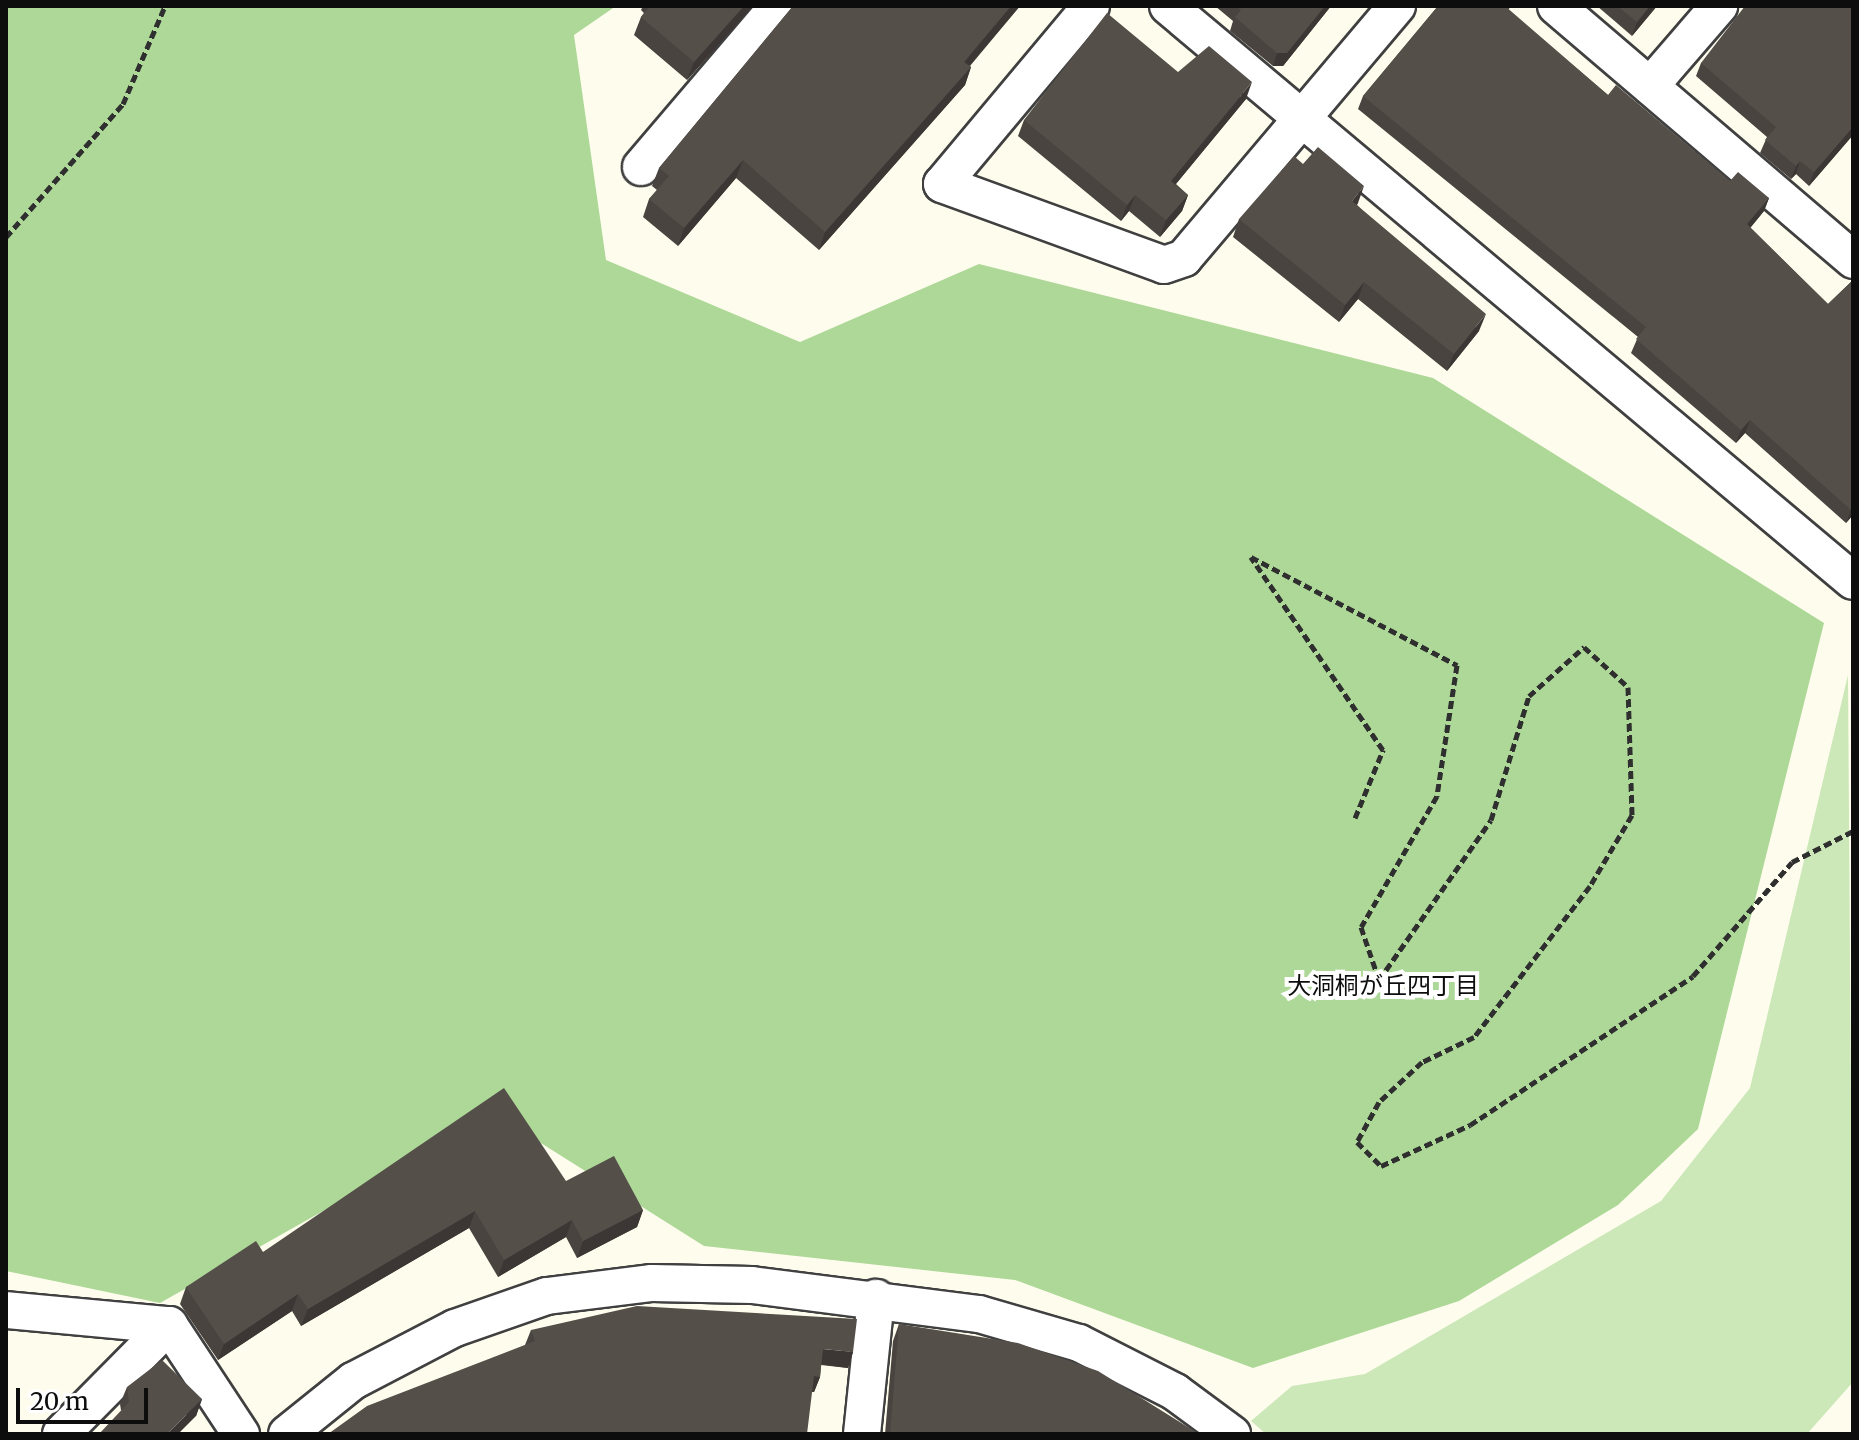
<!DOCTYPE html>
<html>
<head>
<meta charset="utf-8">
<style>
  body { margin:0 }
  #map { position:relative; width:1859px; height:1440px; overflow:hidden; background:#fefded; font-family:Merriweather,"Noto Sans JP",serif }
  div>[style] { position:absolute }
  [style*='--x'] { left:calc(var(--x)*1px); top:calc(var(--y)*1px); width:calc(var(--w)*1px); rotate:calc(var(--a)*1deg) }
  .green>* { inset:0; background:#cce7b8 }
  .forest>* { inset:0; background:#aed898 }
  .path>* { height:5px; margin-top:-2.5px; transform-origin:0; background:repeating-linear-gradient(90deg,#2f2f2f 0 8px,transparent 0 12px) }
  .roads { filter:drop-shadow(2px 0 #404040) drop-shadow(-2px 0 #404040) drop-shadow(0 2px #404040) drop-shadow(0 -2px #404040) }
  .street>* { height:36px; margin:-18px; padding:0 18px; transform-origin:18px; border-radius:18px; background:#fff }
  .wall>* { inset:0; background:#494440 }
  .shaded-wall>* { inset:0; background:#3c3734 }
  .building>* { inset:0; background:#554f4a }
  span { translate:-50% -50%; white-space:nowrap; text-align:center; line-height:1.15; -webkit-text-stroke:8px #fff; paint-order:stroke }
  .neighbourhood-label { font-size:24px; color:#0d0d0d }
  .frame { position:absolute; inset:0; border:8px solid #0d0d0d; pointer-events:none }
  .scale { position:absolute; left:16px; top:1388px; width:132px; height:36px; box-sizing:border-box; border:4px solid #0d0d0d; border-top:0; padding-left:10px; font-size:24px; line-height:28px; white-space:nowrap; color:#0d0d0d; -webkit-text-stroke:6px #fff; paint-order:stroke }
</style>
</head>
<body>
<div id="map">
  <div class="green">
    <i style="clip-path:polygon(1848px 675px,1853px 1382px,1807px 1434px,1266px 1434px,1251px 1421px,1292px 1386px,1365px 1374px,1661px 1201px,1750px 1088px)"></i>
  </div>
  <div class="forest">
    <i style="clip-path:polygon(6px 6px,616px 6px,574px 35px,606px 260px,800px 342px,979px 264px,1433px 378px,1824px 623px,1698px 1129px,1618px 1205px,1459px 1301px,1253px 1368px,1015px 1280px,704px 1246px,495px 1114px,160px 1303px,6px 1271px)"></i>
  </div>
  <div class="path">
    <i style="--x:6;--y:237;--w:177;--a:-48.7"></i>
    <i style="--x:123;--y:104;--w:107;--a:-66.8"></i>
    <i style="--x:1355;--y:818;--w:74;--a:-67.6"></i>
    <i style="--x:1383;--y:750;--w:234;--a:-124.4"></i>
    <i style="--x:1251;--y:557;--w:233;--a:27.7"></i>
    <i style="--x:1457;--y:665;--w:133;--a:98.7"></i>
    <i style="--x:1437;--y:796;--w:151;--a:120.1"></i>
    <i style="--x:1361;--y:927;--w:56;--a:71.2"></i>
    <i style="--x:1379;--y:980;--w:195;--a:-55"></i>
    <i style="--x:1491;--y:820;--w:130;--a:-73"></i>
    <i style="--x:1529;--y:696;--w:74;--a:-41.7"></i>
    <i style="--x:1584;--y:647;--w:59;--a:42.3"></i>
    <i style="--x:1628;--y:687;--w:128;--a:88.2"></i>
    <i style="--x:1632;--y:815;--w:82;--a:120.6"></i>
    <i style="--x:1590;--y:886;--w:190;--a:127.5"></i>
    <i style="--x:1474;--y:1037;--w:58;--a:154.3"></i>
    <i style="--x:1422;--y:1062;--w:59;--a:137.1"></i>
    <i style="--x:1379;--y:1102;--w:46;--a:118.8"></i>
    <i style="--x:1357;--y:1142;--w:34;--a:45"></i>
    <i style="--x:1381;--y:1166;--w:98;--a:-24.7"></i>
    <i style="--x:1470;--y:1125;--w:268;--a:-33.7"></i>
    <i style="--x:1693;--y:976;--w:151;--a:-49"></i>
    <i style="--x:1792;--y:862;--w:68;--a:-26.9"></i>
  </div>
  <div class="roads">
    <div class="street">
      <i style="--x:1091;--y:6;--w:232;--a:129.9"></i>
      <i style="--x:942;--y:184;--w:236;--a:20"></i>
      <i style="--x:1164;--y:265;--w:21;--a:-19"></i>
      <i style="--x:1184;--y:258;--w:330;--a:-49.8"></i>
      <i style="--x:1168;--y:6;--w:894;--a:40.01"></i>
      <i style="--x:1556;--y:6;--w:391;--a:40.5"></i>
      <i style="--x:1650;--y:86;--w:106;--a:-49.2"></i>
      <i style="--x:641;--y:167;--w:211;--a:-49.6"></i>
      <i style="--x:6;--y:1310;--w:164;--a:5.3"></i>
      <i style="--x:169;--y:1325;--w:131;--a:56.6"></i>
      <i style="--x:61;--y:1434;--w:153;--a:-45.3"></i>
      <i style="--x:287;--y:1434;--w:85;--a:-38.8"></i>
      <i style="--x:353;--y:1381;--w:115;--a:-27.5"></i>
      <i style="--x:455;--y:1328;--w:97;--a:-19.2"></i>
      <i style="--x:547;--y:1296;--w:106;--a:-7.1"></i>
      <i style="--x:652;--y:1283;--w:100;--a:1.1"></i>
      <i style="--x:752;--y:1285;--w:229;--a:7.3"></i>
      <i style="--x:979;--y:1314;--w:104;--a:16.2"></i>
      <i style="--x:1079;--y:1343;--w:108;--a:27"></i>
      <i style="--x:1175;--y:1392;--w:71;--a:36.4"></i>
      <i style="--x:862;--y:1434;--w:137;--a:-84.1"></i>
    </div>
  </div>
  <div class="wall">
    <i style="clip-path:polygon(643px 6px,753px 6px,687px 80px,634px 35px,641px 17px,644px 13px,641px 10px)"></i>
    <i style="clip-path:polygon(793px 6px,1020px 6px,970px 66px,971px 67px,965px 85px,819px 250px,736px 178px,678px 246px,643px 217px,649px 199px,657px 190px,652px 186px,659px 168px)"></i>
    <i style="clip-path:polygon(1215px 6px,1331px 6px,1283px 66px,1273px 66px,1230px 31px,1233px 21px)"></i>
    <i style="clip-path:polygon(1438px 6px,1511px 6px,1508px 10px,1608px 95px,1730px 181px,1769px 198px,1764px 211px,1750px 228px,1828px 304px,1853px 280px,1853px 515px,1846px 523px,1745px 433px,1736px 443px,1631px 353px,1638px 337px,1358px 109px,1363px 96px)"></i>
    <i style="clip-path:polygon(1597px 6px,1657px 6px,1632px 36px)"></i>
    <i style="clip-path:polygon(1853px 6px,1853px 135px,1809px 186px,1796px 174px,1791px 179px,1760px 153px,1767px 137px,1696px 76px,1701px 63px)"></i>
    <i style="clip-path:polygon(1178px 72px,1246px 99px,1176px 184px,1188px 195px,1182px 211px,1160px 237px,1129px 211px,1121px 221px,1018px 136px,1024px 120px)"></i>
    <i style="clip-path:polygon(1358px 203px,1357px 205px,1479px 331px,1447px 371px,1358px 299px,1339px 322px,1233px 237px,1239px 219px)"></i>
    <i style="clip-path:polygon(566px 1181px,643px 1210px,637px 1227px,577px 1258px,566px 1237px,498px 1277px,469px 1228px,301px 1326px,292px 1311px,218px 1360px,180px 1304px,186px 1287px,263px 1252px)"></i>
    <i style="clip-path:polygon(899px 1324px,1199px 1434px,885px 1434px,893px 1341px)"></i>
    <i style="clip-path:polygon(531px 1330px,853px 1352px,848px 1368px,821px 1365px,820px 1377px,814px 1392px,525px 1345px)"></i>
    <i style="clip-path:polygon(127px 1387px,202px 1399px,196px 1416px,121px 1410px,120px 1404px)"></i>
  </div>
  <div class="shaded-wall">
    <i style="clip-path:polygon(744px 6px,753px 6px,687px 80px,694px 62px)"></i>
    <i style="clip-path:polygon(1011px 6px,1020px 6px,958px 79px,964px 62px)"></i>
    <i style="clip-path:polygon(1325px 6px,1331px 6px,1283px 66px,1273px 66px,1277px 53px)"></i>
    <i style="clip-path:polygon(1650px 6px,1657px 6px,1632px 36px,1637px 22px)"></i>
    <i style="clip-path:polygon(971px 67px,965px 85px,819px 250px,825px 232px)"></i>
    <i style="clip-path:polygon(1252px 82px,1246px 99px,1165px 197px,1171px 181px)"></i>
    <i style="clip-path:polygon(1853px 127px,1853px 135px,1809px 186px,1814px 172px)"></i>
    <i style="clip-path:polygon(743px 160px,736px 178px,678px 246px,684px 228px)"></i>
    <i style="clip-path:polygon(1800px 161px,1796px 174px,1791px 179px,1796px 166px)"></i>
    <i style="clip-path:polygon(1364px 186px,1358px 203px,1346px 218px,1352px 201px)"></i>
    <i style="clip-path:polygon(1135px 195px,1129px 211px,1121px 221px,1127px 205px)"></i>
    <i style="clip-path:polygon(1188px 195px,1182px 211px,1160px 237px,1166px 220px)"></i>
    <i style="clip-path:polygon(1769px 198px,1764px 211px,1742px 238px,1747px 224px)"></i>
    <i style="clip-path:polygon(1364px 282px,1358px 299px,1339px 322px,1345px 305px)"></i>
    <i style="clip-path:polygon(1486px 314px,1479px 331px,1447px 371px,1454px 354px)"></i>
    <i style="clip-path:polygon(1750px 420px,1745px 433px,1736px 443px,1741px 430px)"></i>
    <i style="clip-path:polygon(1853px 507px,1853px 515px,1846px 523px,1851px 510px)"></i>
    <i style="clip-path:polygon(643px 1210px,637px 1227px,577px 1258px,583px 1241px)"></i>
    <i style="clip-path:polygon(475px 1211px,469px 1228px,301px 1326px,308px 1309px)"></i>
    <i style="clip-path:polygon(572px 1220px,566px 1237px,498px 1277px,504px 1260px)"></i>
    <i style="clip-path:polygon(298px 1294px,292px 1311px,218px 1360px,224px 1344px)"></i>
    <i style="clip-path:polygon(823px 1349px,853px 1352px,848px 1368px,818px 1364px)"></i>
    <i style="clip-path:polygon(814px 1376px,820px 1377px,814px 1392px,808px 1392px)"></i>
    <i style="clip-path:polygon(202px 1399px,196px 1416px,178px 1434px,167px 1434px)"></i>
  </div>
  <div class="building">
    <i style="clip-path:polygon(650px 6px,744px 6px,694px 62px,641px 17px)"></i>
    <i style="clip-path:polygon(793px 6px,1011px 6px,964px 62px,971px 67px,825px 232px,743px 160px,684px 228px,649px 199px,669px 176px,659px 168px)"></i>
    <i style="clip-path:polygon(1236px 6px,1325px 6px,1287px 53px,1277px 53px,1235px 17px,1241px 10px)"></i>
    <i style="clip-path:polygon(1438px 6px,1505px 6px,1608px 95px,1616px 85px,1730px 181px,1738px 172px,1769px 198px,1747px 224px,1828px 304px,1853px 280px,1853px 507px,1851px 510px,1750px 420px,1741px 430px,1636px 339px,1646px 327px,1363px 96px)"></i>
    <i style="clip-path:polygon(1617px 6px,1650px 6px,1637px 22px)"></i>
    <i style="clip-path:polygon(1745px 6px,1853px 6px,1853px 127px,1814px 172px,1800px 161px,1796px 166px,1765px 140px,1776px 127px,1701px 63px)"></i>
    <i style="clip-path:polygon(1107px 13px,1178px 72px,1209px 46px,1252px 82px,1171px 181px,1188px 195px,1166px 220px,1135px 195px,1127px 205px,1024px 120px)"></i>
    <i style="clip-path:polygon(1318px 147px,1364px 186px,1352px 201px,1486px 314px,1454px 354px,1364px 282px,1345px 305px,1239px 219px,1294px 156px,1303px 164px)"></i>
    <i style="clip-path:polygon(504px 1088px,566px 1181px,614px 1156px,643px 1210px,583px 1241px,572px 1220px,504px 1260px,475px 1211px,308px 1309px,298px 1294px,224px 1344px,186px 1287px,256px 1241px,263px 1252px)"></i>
    <i style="clip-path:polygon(637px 1306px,857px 1319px,853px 1352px,823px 1349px,820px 1377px,814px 1376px,807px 1434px,328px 1434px,367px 1406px,535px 1341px,531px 1330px)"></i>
    <i style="clip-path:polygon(899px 1324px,1018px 1343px,1098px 1371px,1199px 1434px,890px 1434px)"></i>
    <i style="clip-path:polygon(162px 1360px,202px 1399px,167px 1434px,99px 1434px,129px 1402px,127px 1387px)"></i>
  </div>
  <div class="neighbourhood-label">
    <span style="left:1383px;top:986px">大洞桐が丘四丁目</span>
  </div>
  <div class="frame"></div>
  <div class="scale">20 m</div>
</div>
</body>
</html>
